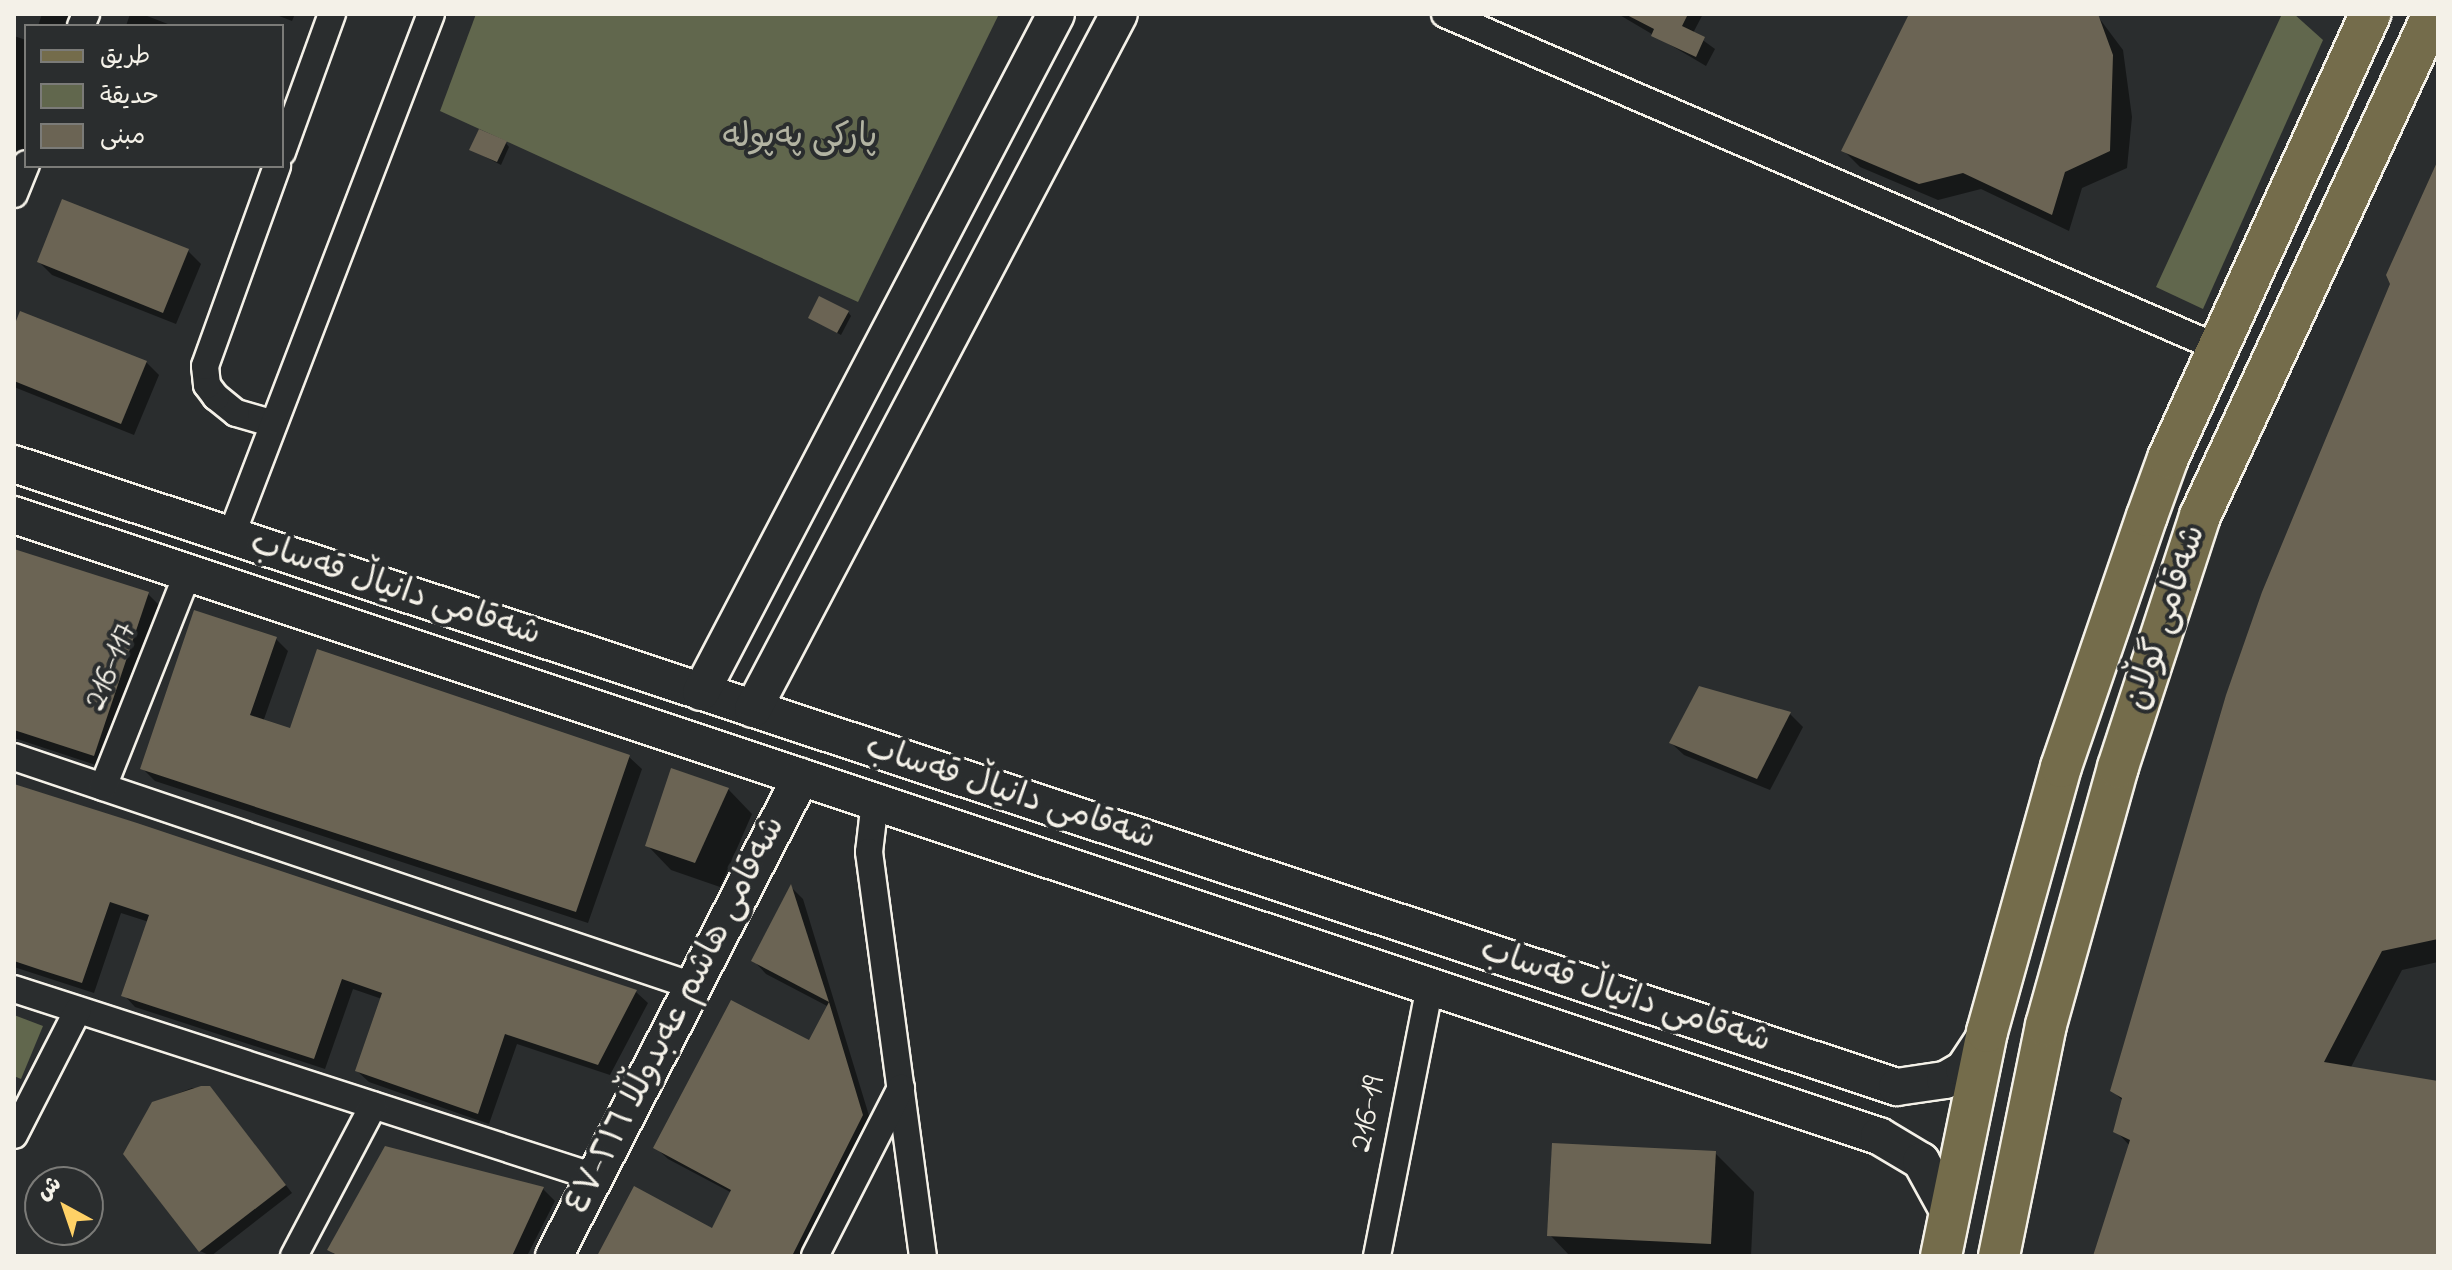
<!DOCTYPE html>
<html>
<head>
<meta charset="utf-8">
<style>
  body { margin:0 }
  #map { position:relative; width:2452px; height:1270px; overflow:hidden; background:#2a2d2e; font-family:"Indie Flower","Playpen Sans Arabic",sans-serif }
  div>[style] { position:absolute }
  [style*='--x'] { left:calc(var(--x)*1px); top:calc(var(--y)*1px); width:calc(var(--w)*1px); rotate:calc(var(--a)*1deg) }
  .green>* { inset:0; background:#61674d }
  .shadow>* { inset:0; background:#0007 }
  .building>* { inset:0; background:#6b6454 }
  .roads { filter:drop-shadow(2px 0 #f4f1e8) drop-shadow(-2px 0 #f4f1e8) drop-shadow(0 2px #f4f1e8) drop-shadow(0 -2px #f4f1e8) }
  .street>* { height:26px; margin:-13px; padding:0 13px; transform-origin:13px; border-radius:13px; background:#2a2d2e }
  .secondary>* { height:36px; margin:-18px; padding:0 18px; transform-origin:18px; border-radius:18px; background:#2a2d2e }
  .primary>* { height:40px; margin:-20px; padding:0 20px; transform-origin:20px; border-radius:20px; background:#746c4b }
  span { translate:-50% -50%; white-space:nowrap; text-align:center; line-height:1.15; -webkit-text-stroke:8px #2a2d2e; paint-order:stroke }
  .park-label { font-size:34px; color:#b2b3a2 }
  .street-label { font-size:34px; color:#f4f1e8 }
  .frame { position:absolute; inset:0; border:16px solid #f4f1e8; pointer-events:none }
  .legend { position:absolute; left:24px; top:24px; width:260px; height:144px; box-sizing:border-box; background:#2a2d2e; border:2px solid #7b7b78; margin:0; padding:10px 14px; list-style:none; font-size:24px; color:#f4f1e8 }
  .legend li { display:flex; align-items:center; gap:16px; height:40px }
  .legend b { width:40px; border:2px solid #7b7b78 }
  .north { position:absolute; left:24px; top:1166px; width:80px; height:80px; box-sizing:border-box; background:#2a2d2e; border:2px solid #7b7b78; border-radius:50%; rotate:320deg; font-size:22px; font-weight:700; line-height:32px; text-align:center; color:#f4f1e8 }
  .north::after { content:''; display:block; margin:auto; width:28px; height:36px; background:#ffd166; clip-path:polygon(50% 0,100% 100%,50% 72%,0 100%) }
</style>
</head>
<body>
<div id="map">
  <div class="green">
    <i style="clip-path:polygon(476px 14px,999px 14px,858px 302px,440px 111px)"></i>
    <i style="clip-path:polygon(2282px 14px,2294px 14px,2323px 40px,2203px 309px,2156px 287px)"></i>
    <i style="clip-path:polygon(14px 1015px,43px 1026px,21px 1079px,14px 1076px)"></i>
  </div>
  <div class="shadow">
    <i style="clip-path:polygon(42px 14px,72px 14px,81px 26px,38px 26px)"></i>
    <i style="clip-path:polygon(130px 14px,142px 14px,173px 26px,126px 26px)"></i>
    <i style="clip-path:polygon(274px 14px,295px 14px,292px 21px)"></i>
    <i style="clip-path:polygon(1618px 14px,1703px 14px,1693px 33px,1715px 49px,1706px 66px)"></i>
    <i style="clip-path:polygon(1911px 14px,2096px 14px,2123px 50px,2132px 117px,2127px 168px,2082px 188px,2069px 231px,1981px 189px,1938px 200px,1860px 167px,1843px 150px)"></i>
    <i style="clip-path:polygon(14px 36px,26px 40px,26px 163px,14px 186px)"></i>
    <i style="clip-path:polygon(506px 143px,509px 147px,501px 165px,472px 150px)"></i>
    <i style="clip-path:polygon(2438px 173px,2438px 962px,2402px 970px,2350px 1069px,2438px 1086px,2438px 1256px,2095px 1256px,2130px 1146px,2116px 1131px,2123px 1101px,2112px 1090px)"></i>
    <i style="clip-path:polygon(188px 251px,201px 264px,176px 324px,52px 275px,39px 262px)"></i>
    <i style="clip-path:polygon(848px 312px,851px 316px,841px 335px,810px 318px)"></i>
    <i style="clip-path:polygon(14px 331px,146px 362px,159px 375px,134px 435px,14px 387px)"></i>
    <i style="clip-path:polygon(14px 551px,148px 594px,162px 608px,108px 769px,14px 738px)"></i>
    <i style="clip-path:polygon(276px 639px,288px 651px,263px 722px,292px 731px,318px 652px,629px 757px,642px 769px,588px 923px,155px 781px,142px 768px)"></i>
    <i style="clip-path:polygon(1790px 714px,1803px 727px,1770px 790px,1684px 755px,1671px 743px)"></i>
    <i style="clip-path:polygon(15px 786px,636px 992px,648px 1003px,610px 1075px,517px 1044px,489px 1124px,369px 1082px,357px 1071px,382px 999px,353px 989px,325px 1069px,135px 1007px,124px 995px,149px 922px,121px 913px,94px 993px,14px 967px)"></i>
    <i style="clip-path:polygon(728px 789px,752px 814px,720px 887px,671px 870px,647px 845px)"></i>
    <i style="clip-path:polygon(792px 888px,803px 899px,874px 1132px,809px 1256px,599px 1256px,712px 1230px,732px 1193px,668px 1159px,656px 1148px,810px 1043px,829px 1007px,766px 974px,754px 961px)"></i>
    <i style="clip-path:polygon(192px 1088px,209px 1088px,217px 1097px,292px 1193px,211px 1256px,200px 1251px,153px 1103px)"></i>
    <i style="clip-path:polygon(1715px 1153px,1754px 1192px,1751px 1256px,1570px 1256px,1550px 1235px)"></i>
    <i style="clip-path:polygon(543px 1189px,555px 1201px,527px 1256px,336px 1256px,330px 1250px)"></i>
  </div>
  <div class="building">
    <i style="clip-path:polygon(1625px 14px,1688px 14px,1682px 26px,1705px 37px,1696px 57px,1651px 36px,1654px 29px)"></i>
    <i style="clip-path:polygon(1909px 14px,2098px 14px,2113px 55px,2110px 151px,2065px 172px,2052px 215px,1963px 173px,1919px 184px,1841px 151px)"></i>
    <i style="clip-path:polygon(479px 129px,507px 141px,497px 162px,469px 150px)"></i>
    <i style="clip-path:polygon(2438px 160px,2438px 939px,2382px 951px,2324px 1062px,2438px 1081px,2438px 1256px,2093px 1256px,2130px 1140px,2113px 1132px,2122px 1098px,2110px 1091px,2226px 695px,2262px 592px,2390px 284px,2386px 275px)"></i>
    <i style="clip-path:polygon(62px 199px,189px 249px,163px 313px,37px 262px)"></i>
    <i style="clip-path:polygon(819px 296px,849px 311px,837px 333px,808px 318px)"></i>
    <i style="clip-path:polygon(20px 311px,147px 361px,121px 424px,14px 381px,14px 326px)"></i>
    <i style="clip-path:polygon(14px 549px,149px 592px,94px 756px,14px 730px)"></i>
    <i style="clip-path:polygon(194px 610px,277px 637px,250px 715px,290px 728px,317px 649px,630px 755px,576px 912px,140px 769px)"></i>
    <i style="clip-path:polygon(1699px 686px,1791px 712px,1757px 779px,1669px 743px)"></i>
    <i style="clip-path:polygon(671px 768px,729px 788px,695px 863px,645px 846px)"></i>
    <i style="clip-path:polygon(14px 784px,137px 823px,637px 990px,598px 1065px,505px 1034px,478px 1114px,355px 1071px,382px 993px,342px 979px,314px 1059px,121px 996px,149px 915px,110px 902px,82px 983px,41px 970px,14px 961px)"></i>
    <i style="clip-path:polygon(791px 884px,829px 1002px,751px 961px)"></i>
    <i style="clip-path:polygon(731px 1000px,809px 1040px,829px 1002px,863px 1115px,792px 1256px,597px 1256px,634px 1186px,712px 1228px,731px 1190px,653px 1148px)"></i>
    <i style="clip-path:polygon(201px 1086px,210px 1086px,286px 1185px,199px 1252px,123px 1154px,152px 1102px)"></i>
    <i style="clip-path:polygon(1552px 1143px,1716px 1151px,1711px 1244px,1547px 1236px)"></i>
    <i style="clip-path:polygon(385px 1146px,544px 1187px,512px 1256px,339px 1256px,327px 1250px)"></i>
  </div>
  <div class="roads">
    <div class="street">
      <i style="--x:1445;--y:14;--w:845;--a:23.35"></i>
      <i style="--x:81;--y:26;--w:13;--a:-67"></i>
      <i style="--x:282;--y:152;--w:147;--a:-70.1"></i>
      <i style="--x:14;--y:194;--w:32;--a:-68"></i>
      <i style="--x:271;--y:423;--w:36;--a:-164"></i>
      <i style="--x:236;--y:413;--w:26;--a:-141"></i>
      <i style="--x:216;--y:397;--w:15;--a:-127"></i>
      <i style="--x:207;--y:385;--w:19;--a:-96"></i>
      <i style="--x:205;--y:366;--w:213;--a:-70.2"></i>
      <i style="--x:231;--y:536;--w:559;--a:-69.04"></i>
      <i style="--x:14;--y:757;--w:717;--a:18.64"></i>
      <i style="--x:103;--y:787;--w:231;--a:-68.4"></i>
      <i style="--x:875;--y:801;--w:51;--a:96.7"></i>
      <i style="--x:869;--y:852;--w:408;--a:82.4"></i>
      <i style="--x:14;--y:989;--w:611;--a:17.93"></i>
      <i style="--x:14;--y:1135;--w:140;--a:-62.9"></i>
      <i style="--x:294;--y:1256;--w:170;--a:-62.2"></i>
      <i style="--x:815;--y:1256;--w:189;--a:-62.9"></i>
      <i style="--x:1377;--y:1256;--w:275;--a:-78.9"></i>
    </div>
    <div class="secondary">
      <i style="--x:14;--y:464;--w:1983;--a:18.31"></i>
      <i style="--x:1897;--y:1087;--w:49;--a:-8.3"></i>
      <i style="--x:1945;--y:1080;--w:22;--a:-30"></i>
      <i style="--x:1964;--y:1069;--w:42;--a:-56.7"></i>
      <i style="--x:14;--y:515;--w:1966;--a:18.42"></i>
      <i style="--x:1879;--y:1136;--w:49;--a:30.8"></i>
      <i style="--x:1921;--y:1161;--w:60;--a:61.3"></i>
      <i style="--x:701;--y:692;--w:765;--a:-62.36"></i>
      <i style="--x:753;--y:709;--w:785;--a:-62.23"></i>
      <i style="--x:554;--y:1256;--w:539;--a:-62.72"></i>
    </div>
    <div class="primary">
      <i style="--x:1941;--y:1256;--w:229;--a:-78.4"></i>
      <i style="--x:1987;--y:1032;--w:275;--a:-74.4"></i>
      <i style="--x:2061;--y:767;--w:265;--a:-71.1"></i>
      <i style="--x:2147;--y:516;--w:62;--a:-70.1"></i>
      <i style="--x:2168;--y:458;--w:488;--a:-65.5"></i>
      <i style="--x:1999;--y:1256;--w:236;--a:-78.5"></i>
      <i style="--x:2046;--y:1025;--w:268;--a:-74.4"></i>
      <i style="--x:2118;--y:767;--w:264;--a:-71.9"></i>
      <i style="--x:2200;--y:516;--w:553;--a:-65.1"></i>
    </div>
  </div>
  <div class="park-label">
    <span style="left:800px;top:139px">پارکی پەپولە</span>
  </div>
  <div class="street-label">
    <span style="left:395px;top:590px;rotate:18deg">شەقامی دانیاڵ قەساب</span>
    <span style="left:2167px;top:618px;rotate:-72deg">شەقامی گوڵان</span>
    <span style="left:112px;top:667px;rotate:-68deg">216-117</span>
    <span style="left:1010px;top:794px;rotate:18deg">شەقامی دانیاڵ قەساب</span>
    <span style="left:1625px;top:997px;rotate:18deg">شەقامی دانیاڵ قەساب</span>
    <span style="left:677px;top:1016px;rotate:-63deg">شەقامی هاشم عەبدوڵڵا ٢١٦-٤٧</span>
    <span style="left:1369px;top:1114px;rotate:-79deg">216-19</span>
  </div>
  <div class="frame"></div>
  <ul class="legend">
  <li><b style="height:10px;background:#746c4b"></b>طريق</li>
  <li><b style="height:22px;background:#61674d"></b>حديقة</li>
  <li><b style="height:22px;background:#6b6454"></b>مبنى</li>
  </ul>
  <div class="north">ش</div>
</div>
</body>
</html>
